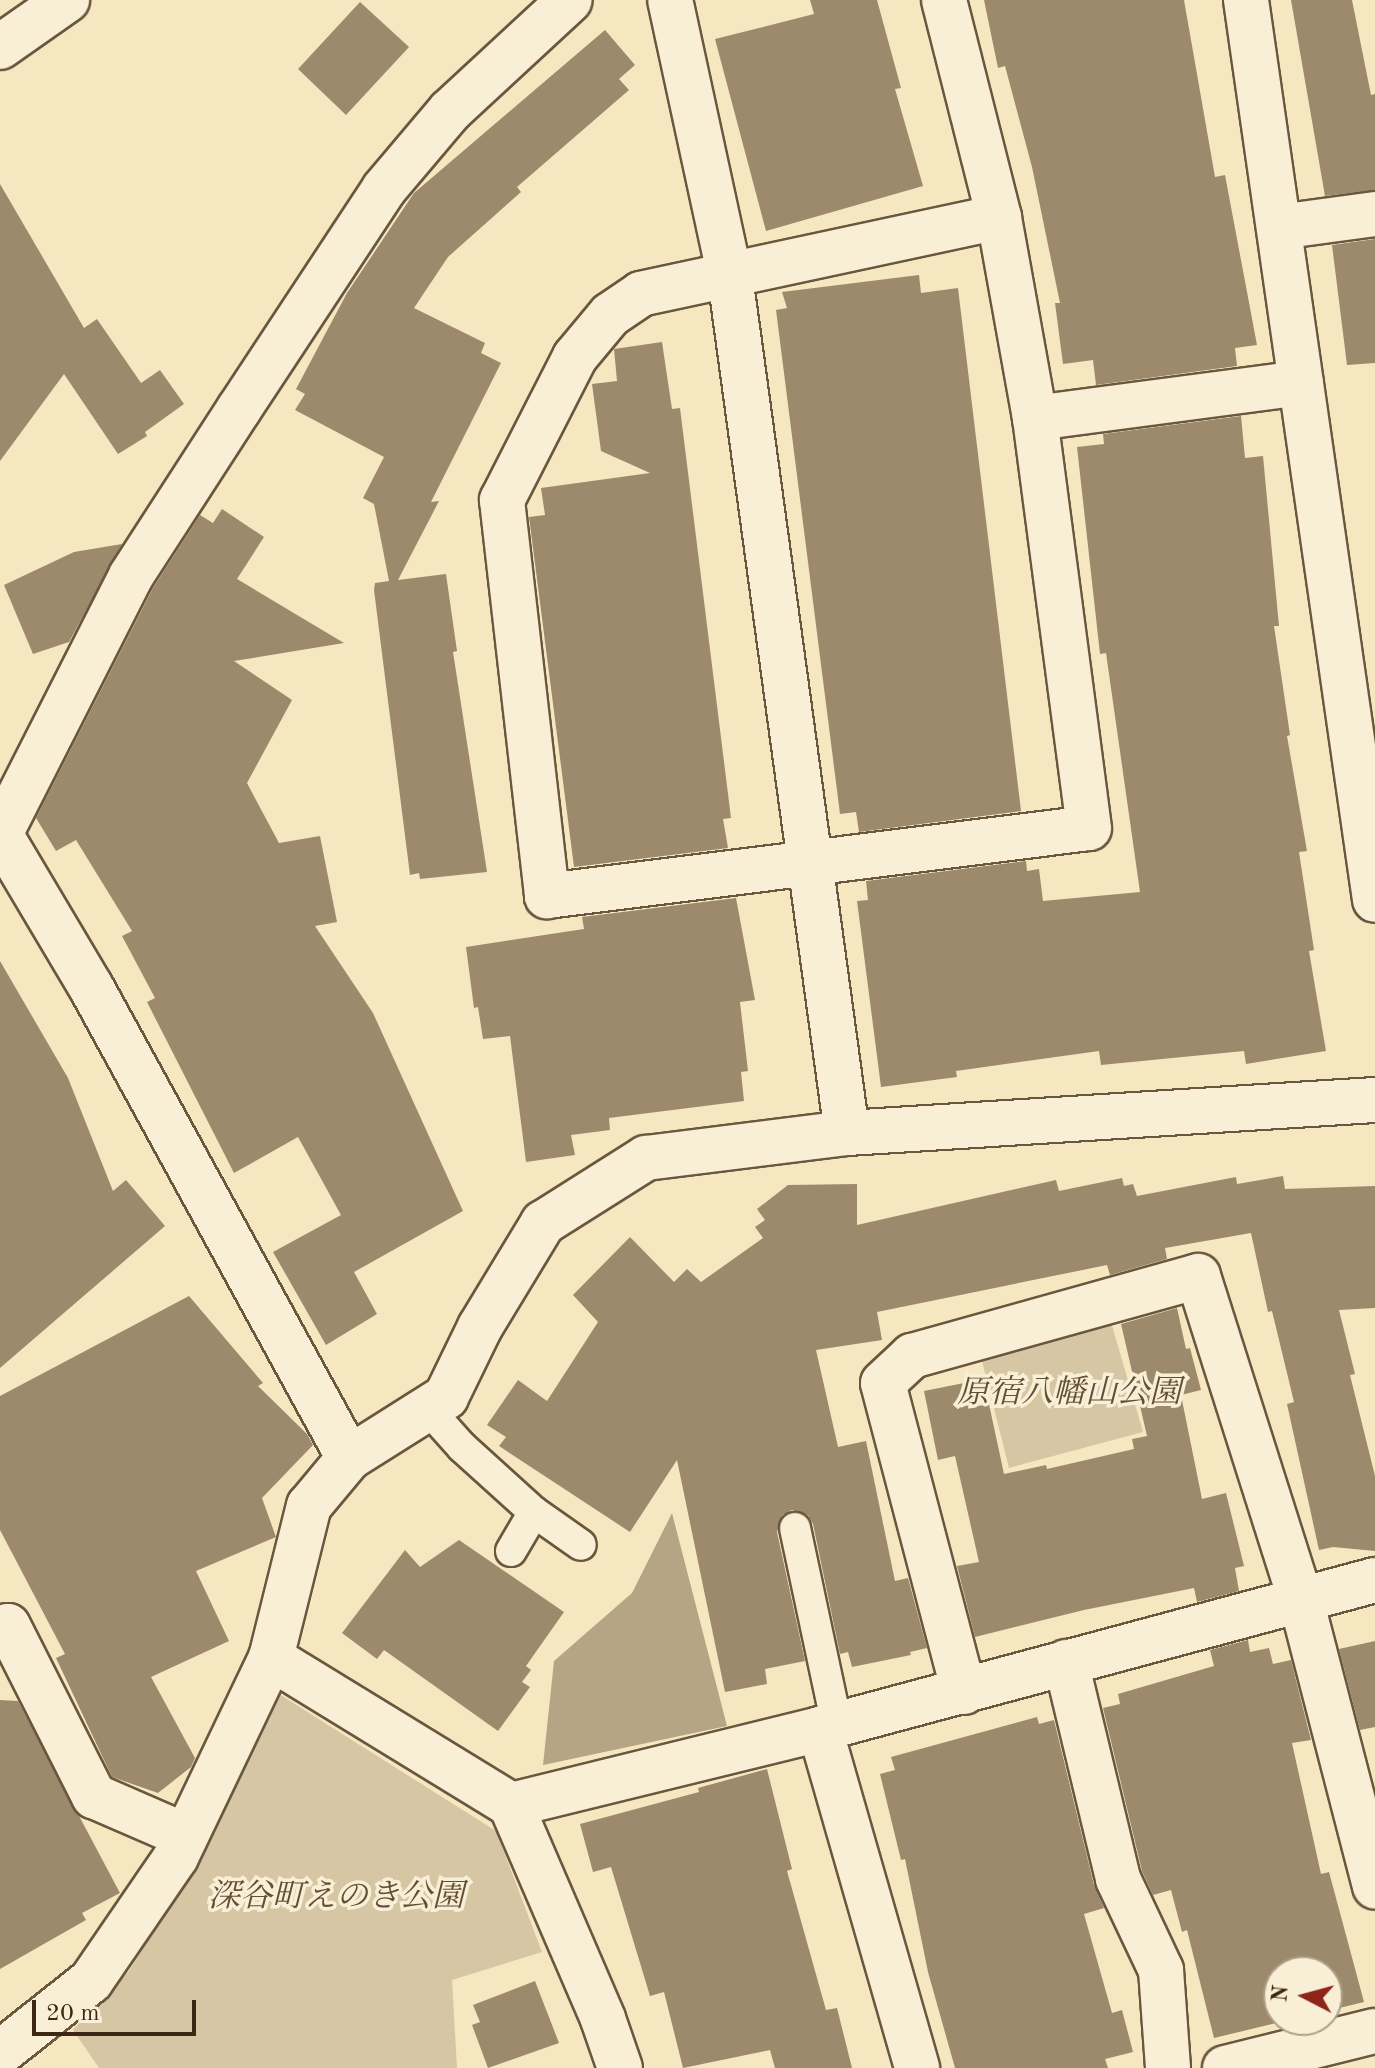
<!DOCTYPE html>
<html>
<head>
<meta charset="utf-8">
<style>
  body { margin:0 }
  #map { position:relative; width:1375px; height:2068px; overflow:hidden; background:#f5e7c0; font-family:"Old Standard TT","Noto Serif JP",serif }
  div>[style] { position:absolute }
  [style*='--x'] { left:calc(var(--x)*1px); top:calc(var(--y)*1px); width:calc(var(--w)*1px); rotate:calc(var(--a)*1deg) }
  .green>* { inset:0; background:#d6c6a3 }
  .water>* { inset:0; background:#b6a585 }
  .building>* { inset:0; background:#9d8a6d }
  .roads { filter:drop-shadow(2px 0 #6b563e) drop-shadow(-2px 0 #6b563e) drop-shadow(0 2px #6b563e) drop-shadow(0 -2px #6b563e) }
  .lane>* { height:30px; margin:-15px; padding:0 15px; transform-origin:15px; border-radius:15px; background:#f8efd6 }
  .street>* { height:44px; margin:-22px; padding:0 22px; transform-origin:22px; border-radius:22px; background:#f8efd6 }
  .secondary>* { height:44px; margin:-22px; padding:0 22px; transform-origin:22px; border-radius:22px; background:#f8efd6 }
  span { translate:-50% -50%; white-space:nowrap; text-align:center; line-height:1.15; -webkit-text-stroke:7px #f8efd6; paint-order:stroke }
  .park-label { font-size:32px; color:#634e37; font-style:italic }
  .north { position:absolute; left:1263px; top:1956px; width:80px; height:80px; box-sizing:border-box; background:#f8efd6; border:2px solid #ad9f88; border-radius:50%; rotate:276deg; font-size:22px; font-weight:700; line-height:32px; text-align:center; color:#3d2613 }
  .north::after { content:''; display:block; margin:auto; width:28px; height:36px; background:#8f2418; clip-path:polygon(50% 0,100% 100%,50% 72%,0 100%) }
  .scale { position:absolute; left:32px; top:2000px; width:164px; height:36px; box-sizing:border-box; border:4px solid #3d2613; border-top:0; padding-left:10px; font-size:24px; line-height:28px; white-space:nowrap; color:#3d2613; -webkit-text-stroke:6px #f8efd6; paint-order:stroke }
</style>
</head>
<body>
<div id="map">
  <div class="green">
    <i style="clip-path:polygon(1111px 1322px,1143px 1432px,1009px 1468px,982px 1361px)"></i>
    <i style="clip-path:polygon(279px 1694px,496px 1831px,542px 1952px,452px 1980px,457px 2068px,99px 2068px,73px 2030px,129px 1971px,180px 1889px)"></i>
  </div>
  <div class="water">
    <i style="clip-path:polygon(672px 1513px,727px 1726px,543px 1765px,554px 1661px,632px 1593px)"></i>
  </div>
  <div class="building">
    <i style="clip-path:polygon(810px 0,877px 0,901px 88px,895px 89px,923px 186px,766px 231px,715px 39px,814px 14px)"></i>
    <i style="clip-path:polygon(984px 0,1184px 0,1215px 177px,1225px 175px,1257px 345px,1235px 348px,1237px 366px,1096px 385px,1093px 360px,1063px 364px,1055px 303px,1060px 303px,1032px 167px,1005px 66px,998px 68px)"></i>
    <i style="clip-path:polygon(1291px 0,1352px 0,1371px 95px,1375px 94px,1375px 190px,1325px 196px)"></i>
    <i style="clip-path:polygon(360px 2px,409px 47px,346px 115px,298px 69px)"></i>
    <i style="clip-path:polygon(605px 30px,635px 65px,619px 79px,629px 90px,517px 187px,521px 192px,448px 257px,414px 308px,485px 343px,481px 353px,501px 363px,431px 502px,439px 501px,398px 580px,446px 574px,457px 651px,453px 652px,487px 872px,420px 879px,419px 873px,410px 875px,374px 590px,375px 583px,389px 581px,374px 504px,363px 498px,384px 457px,295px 410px,305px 394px,296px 389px,347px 293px,414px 193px)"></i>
    <i style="clip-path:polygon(0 184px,84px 328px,97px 319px,141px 383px,160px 370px,184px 404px,145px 432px,147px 436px,118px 454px,64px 374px,0 461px)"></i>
    <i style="clip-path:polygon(1375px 239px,1375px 363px,1347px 365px,1332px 245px)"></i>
    <i style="clip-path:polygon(919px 275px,921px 293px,958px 288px,1021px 811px,859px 832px,856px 812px,840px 814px,776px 310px,787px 308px,782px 292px)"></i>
    <i style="clip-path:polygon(662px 342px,672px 409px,680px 408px,731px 818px,723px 819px,728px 848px,574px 867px,529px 517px,545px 515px,541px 488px,650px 473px,601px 451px,592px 384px,617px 381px,614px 349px)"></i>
    <i style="clip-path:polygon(1241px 416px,1245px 458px,1263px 456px,1279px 626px,1274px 626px,1290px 735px,1287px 736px,1307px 851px,1299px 852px,1314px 950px,1309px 951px,1326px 1051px,1246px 1064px,1244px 1051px,1101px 1065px,1099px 1051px,956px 1071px,957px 1077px,881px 1087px,857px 901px,868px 900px,866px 881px,1026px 861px,1027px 871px,1039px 869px,1043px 901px,1140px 892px,1106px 653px,1100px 654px,1077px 447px,1104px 444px,1103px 434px)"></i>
    <i style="clip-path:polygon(222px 509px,264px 537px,237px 579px,344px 643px,234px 661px,292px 700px,247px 783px,279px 843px,320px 836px,337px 922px,315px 926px,373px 1013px,463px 1211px,354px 1272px,377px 1314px,326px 1345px,273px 1252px,341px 1215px,298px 1137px,234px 1173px,147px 1002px,155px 998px,122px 936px,132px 931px,76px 840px,56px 851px,36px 818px,153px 588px,200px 515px,213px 523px)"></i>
    <i style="clip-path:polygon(122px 544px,69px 642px,33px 654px,4px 585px,74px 552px)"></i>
    <i style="clip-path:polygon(736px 898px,755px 1000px,740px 1002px,748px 1071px,741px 1072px,744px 1101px,609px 1118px,610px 1130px,571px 1135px,575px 1155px,526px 1162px,510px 1036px,483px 1039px,478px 1007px,474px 1008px,466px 947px,584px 929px,582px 917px)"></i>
    <i style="clip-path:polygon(0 961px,68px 1078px,113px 1191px,126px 1180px,165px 1226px,0 1368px)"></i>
    <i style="clip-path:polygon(1283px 1176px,1285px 1189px,1375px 1186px,1375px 1308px,1339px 1310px,1355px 1374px,1350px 1375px,1375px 1476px,1375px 1551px,1333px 1547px,1319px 1550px,1287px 1404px,1294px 1402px,1272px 1311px,1268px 1312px,1251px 1233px,1165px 1248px,1167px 1259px,1110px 1275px,1107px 1265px,877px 1312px,882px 1340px,816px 1350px,838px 1447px,866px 1441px,895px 1581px,908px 1578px,927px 1648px,910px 1652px,911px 1655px,852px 1667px,848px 1652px,840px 1654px,813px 1524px,808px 1515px,792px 1510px,782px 1515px,777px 1532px,805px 1661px,765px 1669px,767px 1684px,725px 1692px,677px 1460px,630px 1532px,499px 1446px,506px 1437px,487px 1425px,518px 1380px,547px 1401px,598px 1322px,573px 1295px,630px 1237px,674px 1282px,687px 1269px,701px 1282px,763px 1238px,755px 1227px,765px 1220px,757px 1209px,788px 1185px,857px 1184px,857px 1225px,1056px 1180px,1059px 1191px,1122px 1178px,1124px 1186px,1133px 1184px,1137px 1196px,1236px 1177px,1237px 1184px)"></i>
    <i style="clip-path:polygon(189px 1296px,263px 1383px,258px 1386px,307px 1434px,313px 1445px,262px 1498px,276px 1537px,196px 1571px,229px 1641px,151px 1677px,195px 1758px,191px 1767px,158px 1793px,112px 1777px,56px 1658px,65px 1654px,0 1530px,0 1396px)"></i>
    <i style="clip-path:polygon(1177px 1308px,1186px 1349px,1190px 1348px,1201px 1390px,1181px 1395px,1202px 1499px,1226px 1493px,1244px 1566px,1235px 1568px,1239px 1591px,1197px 1602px,1194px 1588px,1084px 1610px,975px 1637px,957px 1566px,979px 1562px,955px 1456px,938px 1460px,924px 1391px,974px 1381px,978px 1406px,989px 1404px,1004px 1474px,1046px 1465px,1047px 1469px,1134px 1449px,1132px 1439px,1147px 1436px,1121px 1324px)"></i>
    <i style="clip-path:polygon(459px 1540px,564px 1612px,526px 1666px,531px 1670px,522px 1682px,530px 1687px,498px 1731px,384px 1650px,377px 1659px,342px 1633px,405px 1550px,420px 1567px)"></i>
    <i style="clip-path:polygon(1248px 1640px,1250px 1652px,1269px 1648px,1273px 1664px,1291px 1660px,1311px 1740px,1292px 1743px,1321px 1874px,1329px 1872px,1364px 2002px,1327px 2011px,1327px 1972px,1279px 1972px,1279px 2020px,1289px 2020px,1214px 2038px,1187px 1930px,1182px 1932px,1171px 1890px,1153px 1895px,1142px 1871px,1103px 1708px,1120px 1704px,1118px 1694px,1214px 1666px,1210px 1650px)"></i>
    <i style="clip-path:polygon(1375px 1641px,1375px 1727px,1360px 1730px,1339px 1649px)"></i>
    <i style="clip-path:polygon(0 1700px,18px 1701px,120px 1893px,82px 1913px,86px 1920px,0 1969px)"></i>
    <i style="clip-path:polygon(1037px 1717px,1039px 1724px,1054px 1720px,1094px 1885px,1104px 1908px,1084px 1914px,1112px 2013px,1122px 2010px,1133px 2052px,1105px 2059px,1108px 2068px,955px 2068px,928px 1972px,905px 1859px,901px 1860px,880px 1774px,895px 1770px,891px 1757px)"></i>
    <i style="clip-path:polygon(767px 1769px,792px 1869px,787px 1871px,826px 2010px,837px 2008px,852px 2068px,775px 2068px,770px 2050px,683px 2068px,664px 1992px,650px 1996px,611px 1867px,593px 1872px,580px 1824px,699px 1792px,698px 1788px)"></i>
    <i style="clip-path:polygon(535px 1981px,559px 2043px,488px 2068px,472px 2025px,480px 2022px,473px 2005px)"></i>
  </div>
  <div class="roads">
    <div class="lane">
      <i style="--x:428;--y:1409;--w:51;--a:48.2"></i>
      <i style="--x:462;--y:1447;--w:97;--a:42.1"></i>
      <i style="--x:534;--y:1512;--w:57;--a:35.1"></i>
      <i style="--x:795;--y:1528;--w:201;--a:78"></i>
      <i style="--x:511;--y:1551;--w:45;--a:-59.5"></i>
    </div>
    <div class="street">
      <i style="--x:944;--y:0;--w:224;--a:75.8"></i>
      <i style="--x:999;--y:217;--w:366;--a:167.9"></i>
      <i style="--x:641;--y:294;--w:37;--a:146"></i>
      <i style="--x:610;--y:315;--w:55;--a:129.8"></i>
      <i style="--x:575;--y:357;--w:161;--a:117"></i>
      <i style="--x:502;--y:500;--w:399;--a:83.5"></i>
      <i style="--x:547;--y:896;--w:546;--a:-7.15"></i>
      <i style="--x:1089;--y:828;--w:414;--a:-97.5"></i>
      <i style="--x:1035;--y:418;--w:204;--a:-100.2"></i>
      <i style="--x:1246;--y:0;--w:909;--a:81.84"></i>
      <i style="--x:0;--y:47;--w:82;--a:-35"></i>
      <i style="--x:1279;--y:227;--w:97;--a:-7.7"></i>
      <i style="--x:239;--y:409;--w:199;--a:122.9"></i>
      <i style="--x:131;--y:576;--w:289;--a:116.9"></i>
      <i style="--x:0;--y:834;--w:178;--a:59.3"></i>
      <i style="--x:91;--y:987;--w:537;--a:61.29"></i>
      <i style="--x:1035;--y:418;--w:268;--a:-7.5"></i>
      <i style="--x:847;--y:1133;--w:529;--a:-3.58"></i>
      <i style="--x:0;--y:1628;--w:8;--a:-14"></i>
      <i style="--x:8;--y:1626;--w:191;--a:63.2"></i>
      <i style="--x:94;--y:1796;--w:100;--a:23.5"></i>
      <i style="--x:271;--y:1658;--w:281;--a:31.5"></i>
      <i style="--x:511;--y:1805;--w:233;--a:66.7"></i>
      <i style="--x:603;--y:2019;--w:52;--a:70.9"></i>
      <i style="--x:1066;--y:1662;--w:223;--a:76.5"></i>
      <i style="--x:1118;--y:1879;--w:101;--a:64.7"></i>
      <i style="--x:1161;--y:1970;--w:98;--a:85.9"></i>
      <i style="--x:964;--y:1692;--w:319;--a:-104.7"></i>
      <i style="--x:883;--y:1383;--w:40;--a:-43"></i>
      <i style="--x:912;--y:1356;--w:297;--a:-15.6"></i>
      <i style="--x:1198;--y:1276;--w:340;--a:72.4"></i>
      <i style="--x:1301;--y:1600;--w:296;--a:75.5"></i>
      <i style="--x:820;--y:1729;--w:353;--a:74"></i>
      <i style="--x:511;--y:1805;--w:318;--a:-13.8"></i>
      <i style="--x:820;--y:1729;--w:575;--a:-15.03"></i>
      <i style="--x:1225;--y:2068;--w:154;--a:-13.9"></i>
    </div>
    <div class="secondary">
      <i style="--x:239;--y:409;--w:263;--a:-56.6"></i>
      <i style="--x:384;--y:189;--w:102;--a:-49.8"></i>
      <i style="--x:450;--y:111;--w:163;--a:-42.8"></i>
      <i style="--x:0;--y:2053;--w:116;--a:-38.4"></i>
      <i style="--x:91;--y:1981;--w:150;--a:-55.6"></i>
      <i style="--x:176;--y:1857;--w:221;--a:-64.5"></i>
      <i style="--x:271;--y:1658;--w:157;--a:-76"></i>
      <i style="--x:309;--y:1506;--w:62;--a:-50.2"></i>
      <i style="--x:349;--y:1458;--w:115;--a:-32.2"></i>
      <i style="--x:446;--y:1397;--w:78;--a:-64.1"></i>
      <i style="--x:480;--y:1327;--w:122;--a:-58.8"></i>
      <i style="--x:543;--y:1223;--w:122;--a:-32.3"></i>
      <i style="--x:646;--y:1158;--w:203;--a:-7.1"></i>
      <i style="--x:847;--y:1133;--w:864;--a:-97.78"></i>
      <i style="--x:730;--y:277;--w:283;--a:-102.2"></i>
    </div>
  </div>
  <div class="park-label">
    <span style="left:1069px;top:1394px">原宿八幡山公園</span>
    <span style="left:336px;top:1898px">深谷町えのき公園</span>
  </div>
  <div class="north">N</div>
  <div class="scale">20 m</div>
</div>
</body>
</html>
